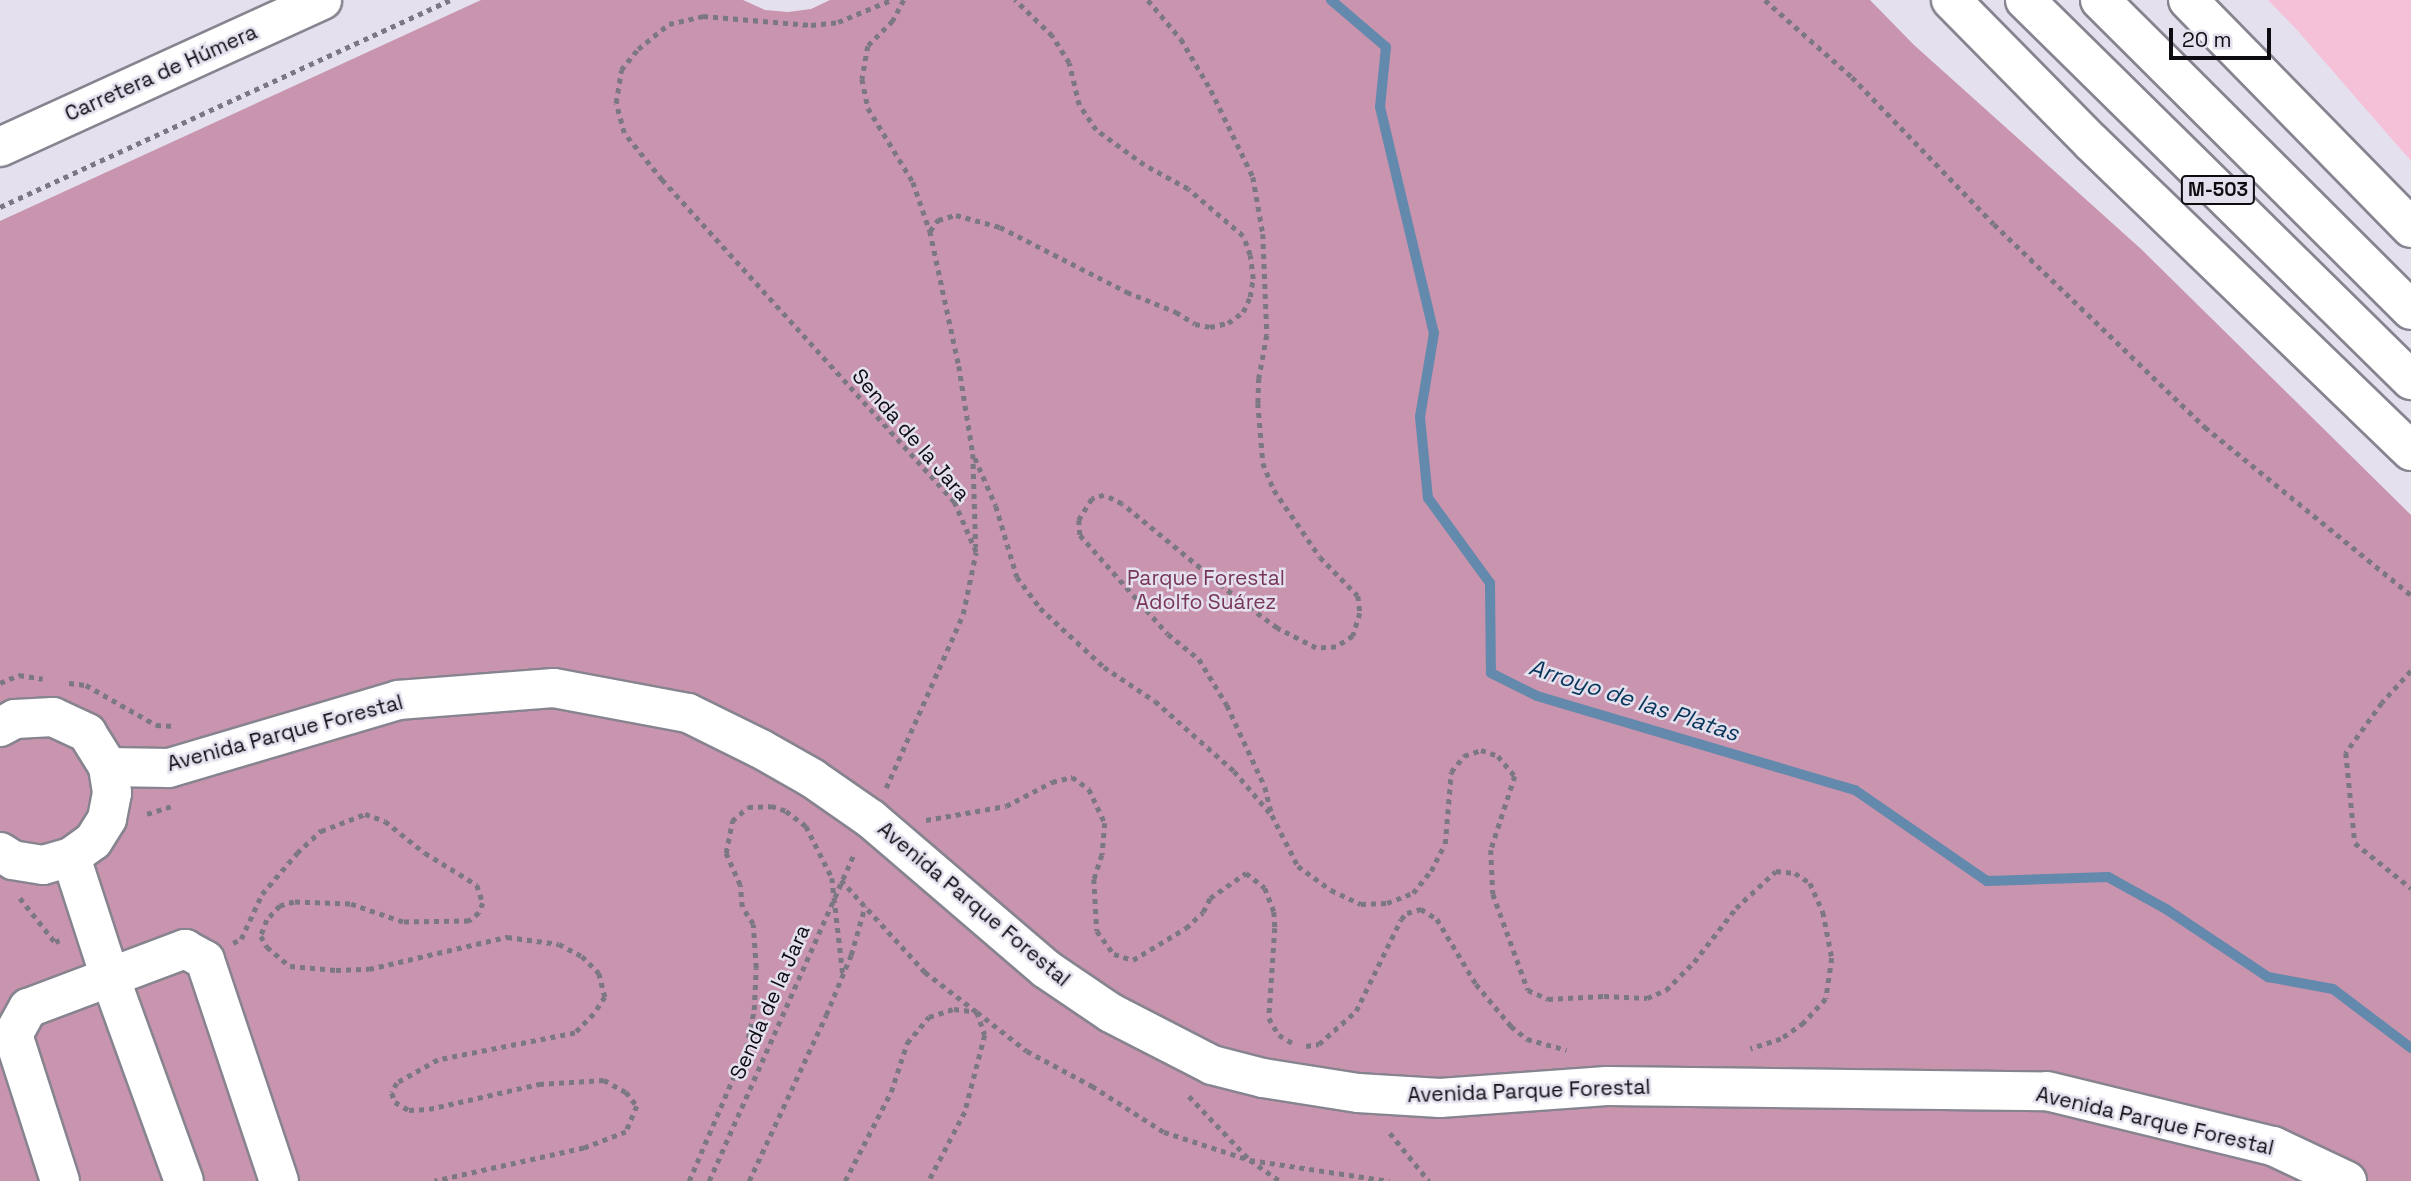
<!DOCTYPE html>
<html>
<head>
<meta charset="utf-8">
<style>
  body { margin:0 }
  #map { position:relative; width:2411px; height:1181px; overflow:hidden; background:#e4e0ee; font-family:"Space Grotesk",sans-serif }
  div>[style] { position:absolute }
  [style*='--x'] { left:calc(var(--x)*1px); top:calc(var(--y)*1px); width:calc(var(--w)*1px); rotate:calc(var(--a)*1deg) }
  .green>* { inset:0; background:#f5c1d9 }
  .forest>* { inset:0; background:#c994ad }
  .stream>* { height:10px; margin:-5px; padding:0 5px; transform-origin:5px; border-radius:5px; background:#6389ad }
  .path>* { height:4.5px; margin-top:-2.25px; transform-origin:0; background:repeating-linear-gradient(90deg,#7b7882 0 5px,transparent 0 10px) }
  .roads { filter:drop-shadow(2px 0 #878490) drop-shadow(-2px 0 #878490) drop-shadow(0 2px #878490) drop-shadow(0 -2px #878490) }
  .minor>* { height:38px; margin:-19px; padding:0 19px; transform-origin:19px; border-radius:19px; background:#fff }
  .major>* { height:38px; margin:-19px; padding:0 19px; transform-origin:19px; border-radius:19px; background:#fff }
  .highway>* { height:38px; margin:-19px; padding:0 19px; transform-origin:19px; border-radius:19px; background:#fff }
  span { translate:-50% -50%; white-space:nowrap; text-align:center; line-height:1.15; -webkit-text-stroke:5px #e4e0ee; paint-order:stroke }
  .shield-label span { padding:2px 5px; background:#e4e0ee; border:2px solid; border-radius:5px; -webkit-text-stroke-width:0 }
  .shield-label { font-size:19px; color:#0e0c11; font-weight:700 }
  .street-label { font-size:21px; color:#0e0c11 }
  .park-label { font-size:21px; color:#773658 }
  .water-label { font-size:23px; color:#08355a; font-style:italic }
  .scale { position:absolute; left:2169px; top:28px; width:102px; height:32px; box-sizing:border-box; border:4px solid #0e0c11; border-top:0; padding-left:9px; font-size:21px; line-height:24px; white-space:nowrap; color:#0e0c11; -webkit-text-stroke:5px #e4e0ee; paint-order:stroke }
</style>
</head>
<body>
<div id="map">
  <div class="green">
    <i style="clip-path:polygon(2268px 0,2411px 0,2411px 161px,2297px 30px)"></i>
  </div>
  <div class="forest">
    <i style="clip-path:polygon(481px 0,743px 0,765px 10px,788px 12px,811px 9px,830px 0,1870px 0,1914px 45px,2141px 249px,2411px 515px,2411px 1181px,0 1181px,0 221px)"></i>
  </div>
  <div class="stream">
    <i style="--x:1331;--y:0;--w:72;--a:40.5"></i>
    <i style="--x:1386;--y:47;--w:60;--a:95.7"></i>
    <i style="--x:1380;--y:107;--w:232;--a:76.6"></i>
    <i style="--x:1434;--y:333;--w:85;--a:99.5"></i>
    <i style="--x:1420;--y:417;--w:81;--a:84.4"></i>
    <i style="--x:1428;--y:498;--w:105;--a:53.9"></i>
    <i style="--x:1490;--y:583;--w:90;--a:89.4"></i>
    <i style="--x:1491;--y:673;--w:51;--a:26.6"></i>
    <i style="--x:1537;--y:696;--w:332;--a:16.5"></i>
    <i style="--x:1855;--y:790;--w:160;--a:34.6"></i>
    <i style="--x:1987;--y:881;--w:121;--a:-1.9"></i>
    <i style="--x:2108;--y:877;--w:66;--a:28.9"></i>
    <i style="--x:2166;--y:909;--w:123;--a:33.7"></i>
    <i style="--x:2268;--y:977;--w:66;--a:10.5"></i>
    <i style="--x:2333;--y:989;--w:98;--a:37.1"></i>
  </div>
  <div class="path">
    <i style="--x:904;--y:0;--w:24;--a:118"></i>
    <i style="--x:893;--y:21;--w:35;--a:135"></i>
    <i style="--x:868;--y:46;--w:34;--a:100"></i>
    <i style="--x:862;--y:79;--w:30;--a:78"></i>
    <i style="--x:868;--y:108;--w:87;--a:58.7"></i>
    <i style="--x:913;--y:182;--w:52;--a:70.9"></i>
    <i style="--x:930;--y:231;--w:138;--a:77.9"></i>
    <i style="--x:959;--y:366;--w:89;--a:81"></i>
    <i style="--x:973;--y:454;--w:93;--a:88.2"></i>
    <i style="--x:1148;--y:0;--w:51;--a:49.8"></i>
    <i style="--x:1181;--y:39;--w:59;--a:59.5"></i>
    <i style="--x:1211;--y:90;--w:97;--a:64.2"></i>
    <i style="--x:1253;--y:177;--w:58;--a:80"></i>
    <i style="--x:1263;--y:234;--w:101;--a:87.7"></i>
    <i style="--x:1267;--y:335;--w:44;--a:100.5"></i>
    <i style="--x:1259;--y:378;--w:25;--a:92"></i>
    <i style="--x:1258;--y:403;--w:60;--a:85.2"></i>
    <i style="--x:1263;--y:463;--w:29;--a:68"></i>
    <i style="--x:1274;--y:490;--w:81;--a:55.5"></i>
    <i style="--x:1320;--y:557;--w:54;--a:45.7"></i>
    <i style="--x:1358;--y:596;--w:17;--a:83"></i>
    <i style="--x:1360;--y:613;--w:24;--a:107"></i>
    <i style="--x:1353;--y:636;--w:20;--a:147"></i>
    <i style="--x:1336;--y:647;--w:20;--a:177"></i>
    <i style="--x:1316;--y:648;--w:44;--a:-152.9"></i>
    <i style="--x:1277;--y:628;--w:47;--a:-143.6"></i>
    <i style="--x:1239;--y:600;--w:151;--a:-140.6"></i>
    <i style="--x:1122;--y:504;--w:20;--a:-153"></i>
    <i style="--x:1104;--y:495;--w:13;--a:162"></i>
    <i style="--x:1092;--y:499;--w:25;--a:122"></i>
    <i style="--x:1079;--y:520;--w:15;--a:86"></i>
    <i style="--x:1080;--y:535;--w:132;--a:48.4"></i>
    <i style="--x:1168;--y:634;--w:40;--a:39"></i>
    <i style="--x:1199;--y:659;--w:54;--a:58.7"></i>
    <i style="--x:1227;--y:705;--w:90;--a:65.1"></i>
    <i style="--x:1265;--y:787;--w:29;--a:76"></i>
    <i style="--x:1272;--y:815;--w:57;--a:63"></i>
    <i style="--x:1298;--y:866;--w:41;--a:36"></i>
    <i style="--x:1331;--y:890;--w:33;--a:25"></i>
    <i style="--x:1361;--y:904;--w:26;--a:-2"></i>
    <i style="--x:1387;--y:903;--w:28;--a:-21"></i>
    <i style="--x:1413;--y:893;--w:28;--a:-51"></i>
    <i style="--x:1431;--y:871;--w:30;--a:-63"></i>
    <i style="--x:1445;--y:844;--w:72;--a:-85.2"></i>
    <i style="--x:1451;--y:772;--w:21;--a:-51"></i>
    <i style="--x:1464;--y:756;--w:18;--a:-19"></i>
    <i style="--x:1481;--y:750;--w:18;--a:19"></i>
    <i style="--x:1498;--y:756;--w:26;--a:50"></i>
    <i style="--x:1515;--y:776;--w:78;--a:108"></i>
    <i style="--x:1491;--y:850;--w:44;--a:87.4"></i>
    <i style="--x:1493;--y:894;--w:102;--a:70"></i>
    <i style="--x:1528;--y:990;--w:22;--a:24"></i>
    <i style="--x:1548;--y:999;--w:56;--a:-3.1"></i>
    <i style="--x:1604;--y:996;--w:43;--a:2.7"></i>
    <i style="--x:1647;--y:998;--w:21;--a:-23"></i>
    <i style="--x:1666;--y:990;--w:40;--a:-45"></i>
    <i style="--x:1694;--y:962;--w:68;--a:-52.1"></i>
    <i style="--x:1736;--y:908;--w:54;--a:-42.8"></i>
    <i style="--x:1776;--y:871;--w:19;--a:6"></i>
    <i style="--x:1795;--y:873;--w:18;--a:34"></i>
    <i style="--x:1810;--y:883;--w:32;--a:66"></i>
    <i style="--x:1823;--y:912;--w:47;--a:78.9"></i>
    <i style="--x:1832;--y:958;--w:41;--a:98.3"></i>
    <i style="--x:1826;--y:999;--w:33;--a:133"></i>
    <i style="--x:1804;--y:1023;--w:28;--a:145"></i>
    <i style="--x:1781;--y:1039;--w:32;--a:162"></i>
    <i style="--x:1765;--y:0;--w:116;--a:41.5"></i>
    <i style="--x:1852;--y:77;--w:204;--a:46"></i>
    <i style="--x:1994;--y:224;--w:293;--a:43.9"></i>
    <i style="--x:2205;--y:427;--w:266;--a:39.2"></i>
    <i style="--x:0;--y:207;--w:495;--a:-24.7"></i>
    <i style="--x:930;--y:231;--w:14;--a:-54"></i>
    <i style="--x:938;--y:220;--w:19;--a:-16"></i>
    <i style="--x:956;--y:215;--w:46;--a:15.3"></i>
    <i style="--x:1000;--y:227;--w:143;--a:27.1"></i>
    <i style="--x:1127;--y:292;--w:53;--a:22.2"></i>
    <i style="--x:1176;--y:312;--w:22;--a:32"></i>
    <i style="--x:1195;--y:324;--w:15;--a:11"></i>
    <i style="--x:1210;--y:327;--w:18;--a:-13"></i>
    <i style="--x:1228;--y:323;--w:19;--a:-36"></i>
    <i style="--x:1243;--y:312;--w:17;--a:-65"></i>
    <i style="--x:1250;--y:297;--w:18;--a:-81"></i>
    <i style="--x:1253;--y:279;--w:24;--a:-97"></i>
    <i style="--x:1250;--y:255;--w:20;--a:-110"></i>
    <i style="--x:1243;--y:236;--w:72;--a:-139.5"></i>
    <i style="--x:1188;--y:189;--w:50;--a:-151.4"></i>
    <i style="--x:1144;--y:165;--w:59;--a:-143.9"></i>
    <i style="--x:1096;--y:130;--w:30;--a:-124"></i>
    <i style="--x:1079;--y:105;--w:43;--a:-103.4"></i>
    <i style="--x:1069;--y:63;--w:32;--a:-122"></i>
    <i style="--x:1052;--y:36;--w:52;--a:-135.8"></i>
    <i style="--x:975;--y:458;--w:52;--a:66.4"></i>
    <i style="--x:996;--y:506;--w:74;--a:73.5"></i>
    <i style="--x:1017;--y:577;--w:39;--a:53"></i>
    <i style="--x:1040;--y:608;--w:87;--a:42.7"></i>
    <i style="--x:1104;--y:667;--w:61;--a:33.7"></i>
    <i style="--x:1155;--y:701;--w:106;--a:41.5"></i>
    <i style="--x:1234;--y:771;--w:55;--a:49.4"></i>
    <i style="--x:2411;--y:671;--w:43;--a:132.2"></i>
    <i style="--x:2382;--y:703;--w:62;--a:125.8"></i>
    <i style="--x:2346;--y:753;--w:90;--a:84.3"></i>
    <i style="--x:2355;--y:843;--w:72;--a:38.8"></i>
    <i style="--x:0;--y:683;--w:21;--a:-23"></i>
    <i style="--x:19;--y:675;--w:24;--a:9"></i>
    <i style="--x:69;--y:683;--w:17;--a:7"></i>
    <i style="--x:86;--y:685;--w:81;--a:29.7"></i>
    <i style="--x:156;--y:725;--w:19;--a:3"></i>
    <i style="--x:886;--y:788;--w:190;--a:-66.1"></i>
    <i style="--x:963;--y:614;--w:63;--a:-78.2"></i>
    <i style="--x:976;--y:552;--w:55;--a:-113.7"></i>
    <i style="--x:954;--y:502;--w:435;--a:-132.2"></i>
    <i style="--x:662;--y:180;--w:60;--a:-129"></i>
    <i style="--x:624;--y:133;--w:31;--a:-105"></i>
    <i style="--x:616;--y:103;--w:33;--a:-81"></i>
    <i style="--x:621;--y:70;--w:27;--a:-51"></i>
    <i style="--x:638;--y:49;--w:40;--a:-39"></i>
    <i style="--x:669;--y:24;--w:35;--a:-13"></i>
    <i style="--x:703;--y:16;--w:108;--a:4.8"></i>
    <i style="--x:811;--y:25;--w:27;--a:-6"></i>
    <i style="--x:838;--y:22;--w:57;--a:-22.5"></i>
    <i style="--x:147;--y:814;--w:25;--a:-18"></i>
    <i style="--x:926;--y:820;--w:81;--a:-9.9"></i>
    <i style="--x:1006;--y:806;--w:52;--a:-27.6"></i>
    <i style="--x:1052;--y:782;--w:21;--a:-14"></i>
    <i style="--x:1072;--y:777;--w:21;--a:35"></i>
    <i style="--x:1089;--y:789;--w:38;--a:65"></i>
    <i style="--x:1105;--y:823;--w:32;--a:95"></i>
    <i style="--x:1102;--y:855;--w:25;--a:108"></i>
    <i style="--x:1094;--y:879;--w:52;--a:86.7"></i>
    <i style="--x:1097;--y:931;--w:29;--a:54"></i>
    <i style="--x:1114;--y:954;--w:20;--a:18"></i>
    <i style="--x:1133;--y:960;--w:62;--a:-31.1"></i>
    <i style="--x:1186;--y:928;--w:23;--a:-43"></i>
    <i style="--x:1203;--y:912;--w:16;--a:-63"></i>
    <i style="--x:1210;--y:898;--w:44;--a:-34.8"></i>
    <i style="--x:1246;--y:873;--w:24;--a:38"></i>
    <i style="--x:1265;--y:888;--w:26;--a:69"></i>
    <i style="--x:1274;--y:912;--w:16;--a:86"></i>
    <i style="--x:1275;--y:928;--w:90;--a:93.8"></i>
    <i style="--x:1269;--y:1018;--w:20;--a:60"></i>
    <i style="--x:1279;--y:1035;--w:17;--a:31"></i>
    <i style="--x:841;--y:880;--w:125;--a:47.6"></i>
    <i style="--x:925;--y:972;--w:66;--a:37.6"></i>
    <i style="--x:977;--y:1012;--w:63;--a:38"></i>
    <i style="--x:1027;--y:1051;--w:74;--a:28.3"></i>
    <i style="--x:1092;--y:1086;--w:85;--a:32.6"></i>
    <i style="--x:1164;--y:1132;--w:90;--a:18"></i>
    <i style="--x:1250;--y:1160;--w:141;--a:8.6"></i>
    <i style="--x:20;--y:898;--w:56;--a:51.5"></i>
    <i style="--x:55;--y:942;--w:5;--a:-22"></i>
    <i style="--x:233;--y:943;--w:9;--a:-27"></i>
    <i style="--x:241;--y:939;--w:50;--a:-65"></i>
    <i style="--x:262;--y:894;--w:54;--a:-49.5"></i>
    <i style="--x:297;--y:853;--w:33;--a:-43"></i>
    <i style="--x:321;--y:831;--w:47;--a:-21.1"></i>
    <i style="--x:365;--y:814;--w:21;--a:19"></i>
    <i style="--x:385;--y:821;--w:51;--a:38.7"></i>
    <i style="--x:425;--y:853;--w:61;--a:31.6"></i>
    <i style="--x:477;--y:885;--w:19;--a:72"></i>
    <i style="--x:483;--y:903;--w:11;--a:112"></i>
    <i style="--x:479;--y:913;--w:13;--a:141"></i>
    <i style="--x:469;--y:921;--w:66;--a:179.1"></i>
    <i style="--x:403;--y:922;--w:56;--a:-161.2"></i>
    <i style="--x:350;--y:904;--w:56;--a:-178"></i>
    <i style="--x:294;--y:902;--w:15;--a:164"></i>
    <i style="--x:280;--y:906;--w:19;--a:133"></i>
    <i style="--x:267;--y:920;--w:17;--a:111"></i>
    <i style="--x:261;--y:936;--w:13;--a:61"></i>
    <i style="--x:267;--y:947;--w:30;--a:40"></i>
    <i style="--x:290;--y:966;--w:46;--a:5"></i>
    <i style="--x:336;--y:970;--w:33;--a:-2"></i>
    <i style="--x:369;--y:969;--w:142;--a:-13.1"></i>
    <i style="--x:507;--y:937;--w:52;--a:7.7"></i>
    <i style="--x:559;--y:944;--w:26;--a:28"></i>
    <i style="--x:582;--y:956;--w:24;--a:45"></i>
    <i style="--x:599;--y:973;--w:25;--a:76"></i>
    <i style="--x:605;--y:997;--w:20;--a:123"></i>
    <i style="--x:594;--y:1014;--w:27;--a:135"></i>
    <i style="--x:575;--y:1033;--w:140;--a:168.9"></i>
    <i style="--x:438;--y:1060;--w:47;--a:150.7"></i>
    <i style="--x:397;--y:1083;--w:11;--a:117"></i>
    <i style="--x:392;--y:1093;--w:9;--a:72"></i>
    <i style="--x:395;--y:1102;--w:16;--a:30"></i>
    <i style="--x:409;--y:1110;--w:20;--a:-3"></i>
    <i style="--x:429;--y:1109;--w:113;--a:-12.8"></i>
    <i style="--x:539;--y:1084;--w:65;--a:-3.5"></i>
    <i style="--x:604;--y:1080;--w:25;--a:29"></i>
    <i style="--x:626;--y:1092;--w:18;--a:52"></i>
    <i style="--x:637;--y:1106;--w:28;--a:113"></i>
    <i style="--x:626;--y:1132;--w:45;--a:159.1"></i>
    <i style="--x:584;--y:1148;--w:153;--a:167.5"></i>
    <i style="--x:1306;--y:1046;--w:13;--a:-9"></i>
    <i style="--x:1319;--y:1044;--w:50;--a:-41.7"></i>
    <i style="--x:1356;--y:1011;--w:102;--a:-63.9"></i>
    <i style="--x:1401;--y:919;--w:8;--a:-45"></i>
    <i style="--x:1407;--y:913;--w:15;--a:-16"></i>
    <i style="--x:1421;--y:909;--w:19;--a:32"></i>
    <i style="--x:1437;--y:919;--w:76;--a:59"></i>
    <i style="--x:1476;--y:984;--w:55;--a:50.2"></i>
    <i style="--x:1511;--y:1026;--w:21;--a:39"></i>
    <i style="--x:1527;--y:1039;--w:41;--a:15.4"></i>
    <i style="--x:1189;--y:1096;--w:88;--a:46.4"></i>
    <i style="--x:1250;--y:1160;--w:37;--a:35"></i>
    <i style="--x:1390;--y:1133;--w:62;--a:50.9"></i>
    <i style="--x:689;--y:1181;--w:145;--a:-66.8"></i>
    <i style="--x:746;--y:1048;--w:39;--a:-78"></i>
    <i style="--x:754;--y:1010;--w:42;--a:-87.3"></i>
    <i style="--x:756;--y:968;--w:44;--a:-93.9"></i>
    <i style="--x:753;--y:924;--w:20;--a:-123"></i>
    <i style="--x:742;--y:907;--w:22;--a:-95"></i>
    <i style="--x:740;--y:885;--w:35;--a:-114"></i>
    <i style="--x:726;--y:853;--w:33;--a:-79"></i>
    <i style="--x:732;--y:821;--w:21;--a:-41"></i>
    <i style="--x:748;--y:807;--w:23;--a:-2"></i>
    <i style="--x:771;--y:806;--w:16;--a:18"></i>
    <i style="--x:786;--y:811;--w:25;--a:37"></i>
    <i style="--x:806;--y:826;--w:58;--a:63.4"></i>
    <i style="--x:832;--y:878;--w:97;--a:83.5"></i>
    <i style="--x:709;--y:1181;--w:360;--a:-66.1"></i>
    <i style="--x:749;--y:1181;--w:183;--a:-65.1"></i>
    <i style="--x:826;--y:1015;--w:65;--a:-67.4"></i>
    <i style="--x:851;--y:955;--w:51;--a:-74.1"></i>
    <i style="--x:845;--y:1181;--w:100;--a:-62.7"></i>
    <i style="--x:891;--y:1092;--w:52;--a:-71.9"></i>
    <i style="--x:907;--y:1043;--w:34;--a:-50"></i>
    <i style="--x:929;--y:1017;--w:26;--a:-18"></i>
    <i style="--x:954;--y:1009;--w:23;--a:7"></i>
    <i style="--x:977;--y:1012;--w:24;--a:71"></i>
    <i style="--x:985;--y:1035;--w:80;--a:104.6"></i>
    <i style="--x:965;--y:1112;--w:78;--a:117.6"></i>
  </div>
  <div class="roads">
    <div class="minor">
      <i style="--x:0;--y:727;--w:17;--a:-28"></i>
      <i style="--x:15;--y:719;--w:38;--a:-3"></i>
      <i style="--x:53;--y:717;--w:38;--a:25"></i>
      <i style="--x:87;--y:733;--w:40;--a:58"></i>
      <i style="--x:108;--y:767;--w:26;--a:81"></i>
      <i style="--x:112;--y:793;--w:26;--a:101"></i>
      <i style="--x:107;--y:819;--w:26;--a:122"></i>
      <i style="--x:93;--y:841;--w:27;--a:144"></i>
      <i style="--x:71;--y:857;--w:29;--a:164"></i>
      <i style="--x:43;--y:865;--w:30;--a:-171"></i>
      <i style="--x:13;--y:860;--w:15;--a:-148"></i>
      <i style="--x:108;--y:767;--w:61;--a:0.9"></i>
      <i style="--x:169;--y:768;--w:239;--a:-16.5"></i>
      <i style="--x:398;--y:700;--w:156;--a:-4.4"></i>
      <i style="--x:554;--y:688;--w:136;--a:10.6"></i>
      <i style="--x:688;--y:713;--w:81;--a:26.3"></i>
      <i style="--x:761;--y:749;--w:59;--a:29.6"></i>
      <i style="--x:812;--y:778;--w:72;--a:34.8"></i>
      <i style="--x:871;--y:819;--w:230;--a:40.6"></i>
      <i style="--x:1046;--y:969;--w:78;--a:34.1"></i>
      <i style="--x:1111;--y:1013;--w:114;--a:27.2"></i>
      <i style="--x:1212;--y:1065;--w:53;--a:14.3"></i>
      <i style="--x:1263;--y:1078;--w:96;--a:9"></i>
      <i style="--x:1358;--y:1093;--w:82;--a:3.5"></i>
      <i style="--x:1440;--y:1098;--w:167;--a:-4.1"></i>
      <i style="--x:1607;--y:1086;--w:440;--a:0.7"></i>
      <i style="--x:2047;--y:1091;--w:233;--a:13.7"></i>
      <i style="--x:2273;--y:1146;--w:82;--a:25.3"></i>
      <i style="--x:71;--y:857;--w:126;--a:72"></i>
      <i style="--x:110;--y:977;--w:217;--a:70.1"></i>
      <i style="--x:60;--y:1181;--w:153;--a:-107.8"></i>
      <i style="--x:13;--y:1035;--w:31;--a:-61"></i>
      <i style="--x:28;--y:1008;--w:168;--a:-20.6"></i>
      <i style="--x:185;--y:949;--w:23;--a:29"></i>
      <i style="--x:205;--y:960;--w:233;--a:71.5"></i>
    </div>
    <div class="major">
      <i style="--x:0;--y:147;--w:354;--a:-24.5"></i>
    </div>
    <div class="highway">
      <i style="--x:1951;--y:0;--w:199;--a:45.4"></i>
      <i style="--x:2091;--y:142;--w:445;--a:44"></i>
      <i style="--x:2025;--y:0;--w:542;--a:44.55"></i>
      <i style="--x:2100;--y:0;--w:439;--a:44.9"></i>
      <i style="--x:2188;--y:0;--w:319;--a:45.6"></i>
    </div>
  </div>
  <div class="shield-label">
    <span style="left:2218px;top:190px">M-503</span>
  </div>
  <div class="street-label">
    <span style="left:161px;top:73px;rotate:-24deg">Carretera de Húmera</span>
    <span style="left:911px;top:435px;rotate:49deg">Senda de la Jara</span>
    <span style="left:285px;top:733px;rotate:-15deg">Avenida Parque Forestal</span>
    <span style="left:974px;top:904px;rotate:40deg">Avenida Parque Forestal</span>
    <span style="left:770px;top:1002px;rotate:-66deg">Senda de la Jara</span>
    <span style="left:1529px;top:1091px;rotate:-2deg">Avenida Parque Forestal</span>
    <span style="left:2155px;top:1121px;rotate:13deg">Avenida Parque Forestal</span>
  </div>
  <div class="park-label">
    <span style="left:1206px;top:590px">Parque Forestal<br>Adolfo Suárez</span>
  </div>
  <div class="water-label">
    <span style="left:1634px;top:700px;rotate:18deg">Arroyo de las Platas</span>
  </div>
  <div class="scale">20 m</div>
</div>
</body>
</html>
